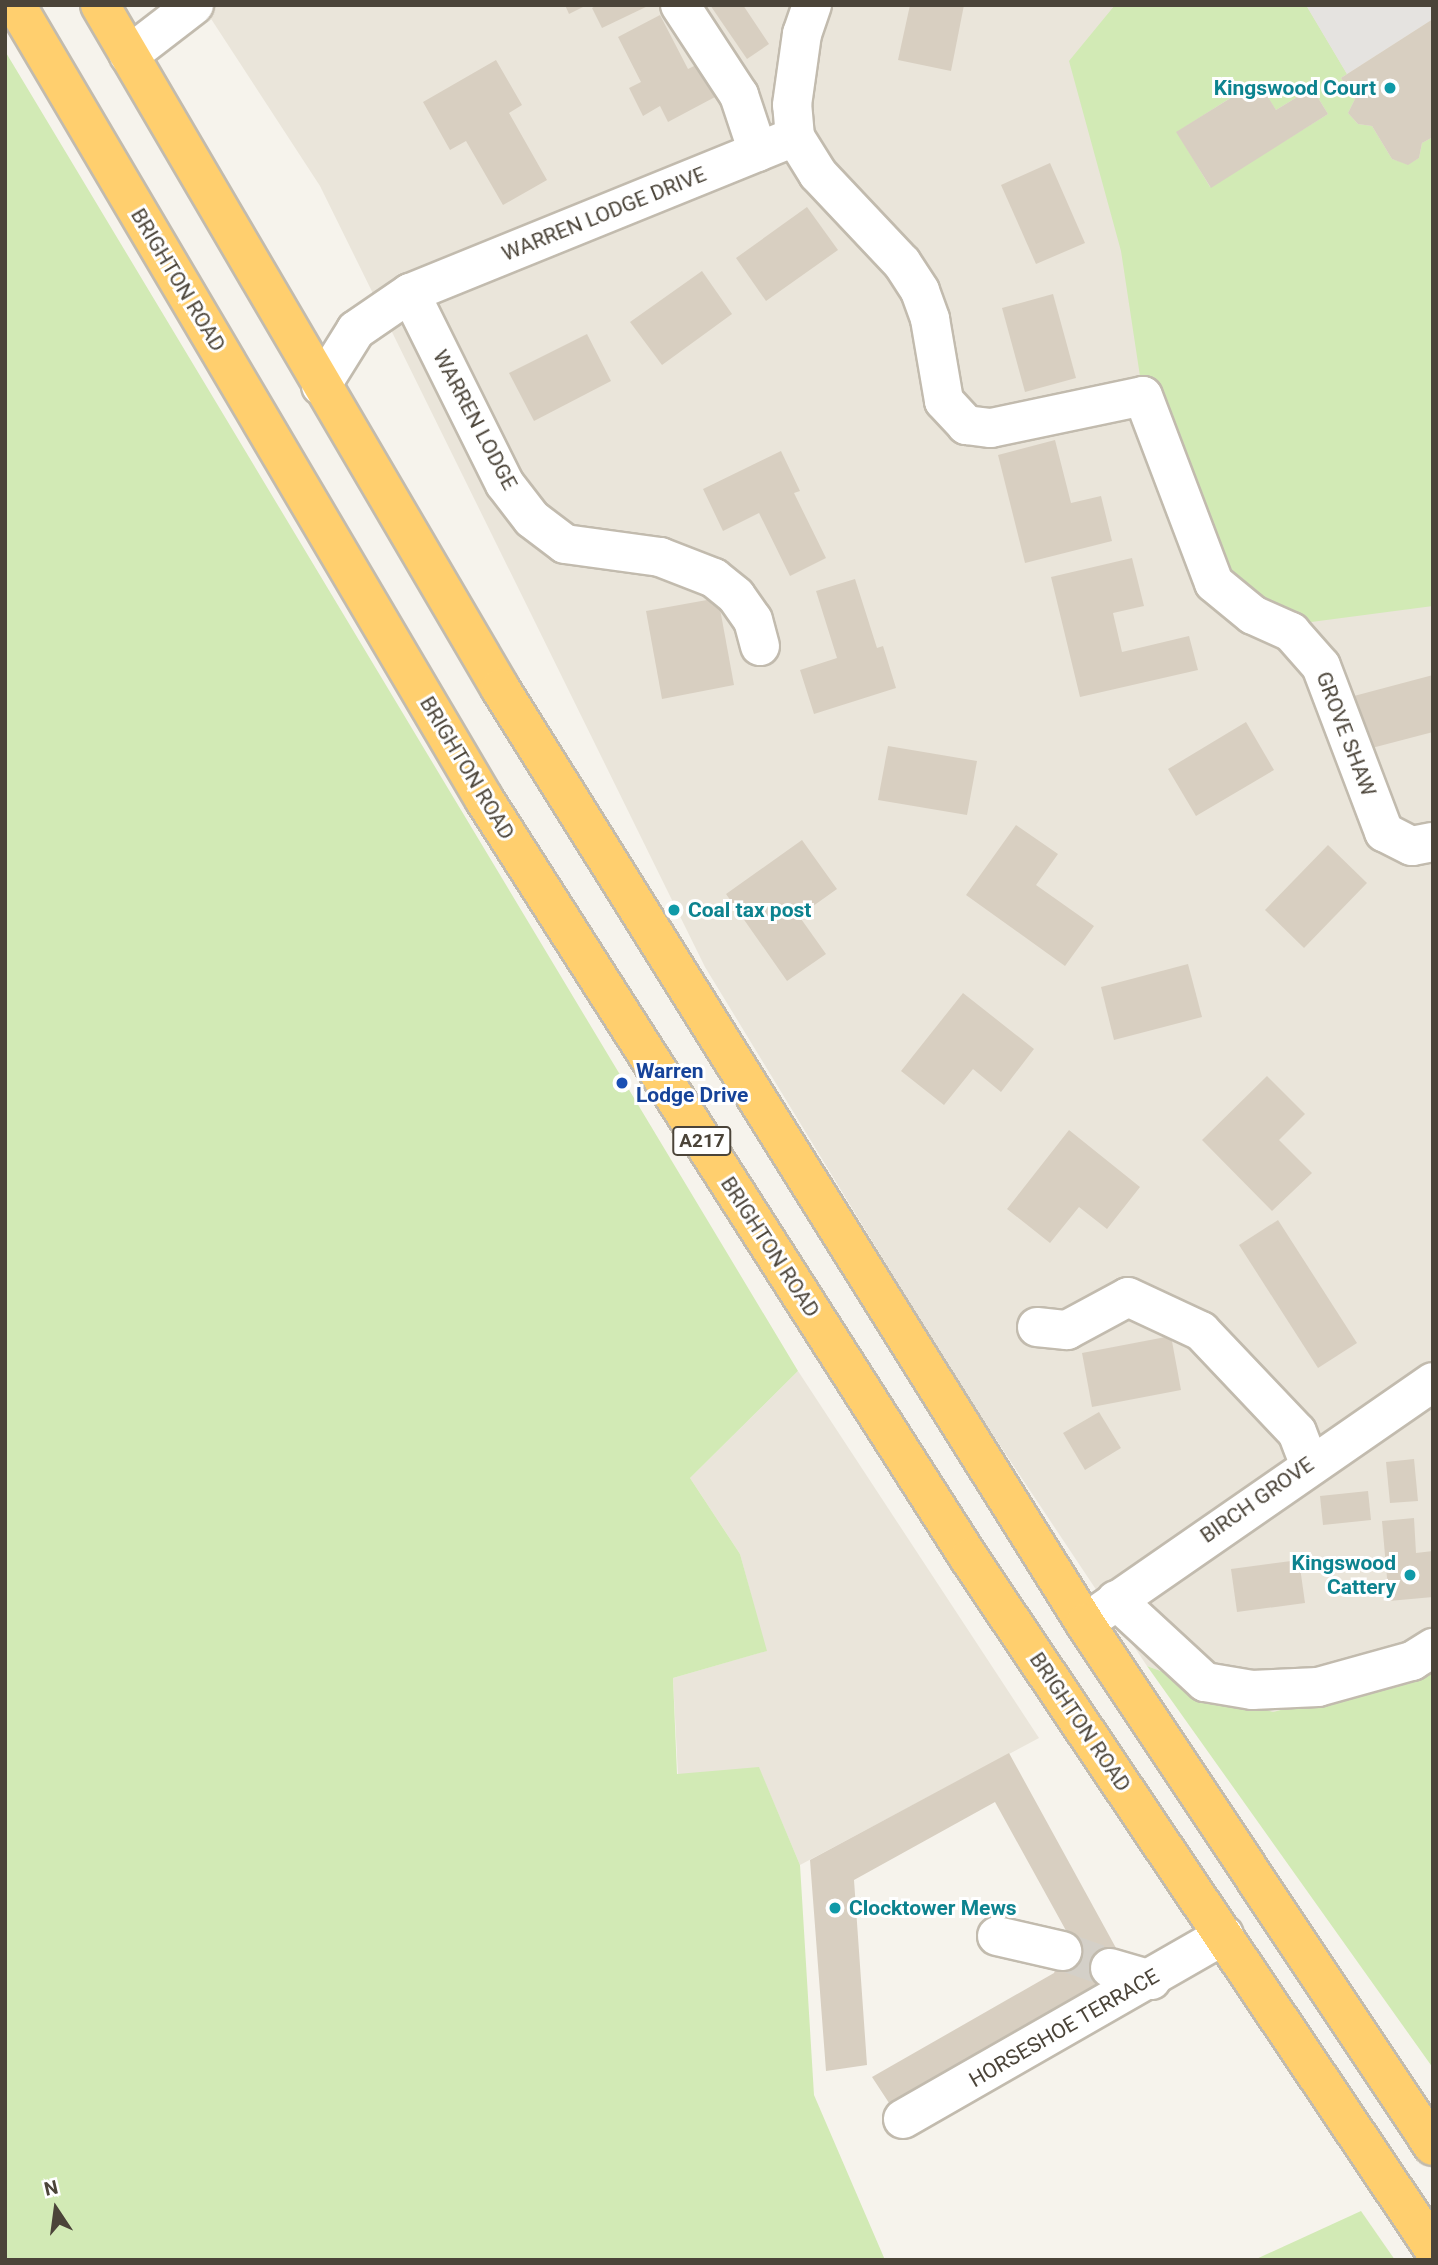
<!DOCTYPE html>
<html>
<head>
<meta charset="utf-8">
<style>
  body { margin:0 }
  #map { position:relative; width:1438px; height:2265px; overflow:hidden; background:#f6f3ec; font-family:Roboto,sans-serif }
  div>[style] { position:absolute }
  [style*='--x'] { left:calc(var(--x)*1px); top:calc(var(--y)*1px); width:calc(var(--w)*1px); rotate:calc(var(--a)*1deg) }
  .residential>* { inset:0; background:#eae5da }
  .green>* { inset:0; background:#d2eab5 }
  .parking>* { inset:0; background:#e5e3e0 }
  .building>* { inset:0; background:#d8cfc1 }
  .minor-tunnel>* { height:38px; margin-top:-19px; transform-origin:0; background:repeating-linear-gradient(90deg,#d4d0c8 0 38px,transparent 0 57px) }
  .roads { filter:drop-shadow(2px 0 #c2bbae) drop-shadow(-2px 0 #c2bbae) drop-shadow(0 2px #c2bbae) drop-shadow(0 -2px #c2bbae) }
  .minor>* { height:38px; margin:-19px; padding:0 19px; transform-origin:19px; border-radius:19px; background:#fff }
  .highway>* { height:38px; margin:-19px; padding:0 19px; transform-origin:19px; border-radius:19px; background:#ffcf6e }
  .dots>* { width:19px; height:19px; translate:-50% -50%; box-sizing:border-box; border:4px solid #fff; border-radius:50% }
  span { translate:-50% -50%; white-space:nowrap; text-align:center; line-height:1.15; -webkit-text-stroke:6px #fff; paint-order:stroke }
  .shield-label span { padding:2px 5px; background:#fff; border:2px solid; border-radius:5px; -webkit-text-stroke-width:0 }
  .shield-label { font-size:19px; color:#4b4439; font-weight:700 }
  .culture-label { font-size:21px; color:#0d838f; font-weight:700 }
  .right { translate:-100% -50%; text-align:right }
  .left { translate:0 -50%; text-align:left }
  .street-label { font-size:21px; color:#4b4439 }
  .transit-label { font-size:21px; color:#164399; font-weight:700 }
  .frame { position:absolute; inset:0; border:7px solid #4b4439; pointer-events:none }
  .north { position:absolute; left:21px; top:2174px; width:70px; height:70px; -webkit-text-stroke:5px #fff; paint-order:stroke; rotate:347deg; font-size:19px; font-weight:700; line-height:28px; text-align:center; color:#4b4439 }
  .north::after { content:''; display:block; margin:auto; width:24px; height:32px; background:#4b4439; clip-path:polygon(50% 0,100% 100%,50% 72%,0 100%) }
</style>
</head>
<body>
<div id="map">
  <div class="residential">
    <i style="clip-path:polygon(202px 5px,1433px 5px,1433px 1670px,1273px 1712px,1147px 1666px,961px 1387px,705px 967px,320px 186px)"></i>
    <i style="clip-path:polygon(798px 1371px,1039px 1738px,800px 1865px,759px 1768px,678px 1775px,673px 1678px,766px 1651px,740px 1554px,690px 1478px)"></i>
  </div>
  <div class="green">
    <i style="clip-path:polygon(evenodd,1115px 5px,1306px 5px,1347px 74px,1341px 78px,1355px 99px,1348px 113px,1358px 124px,1372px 126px,1392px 159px,1408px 164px,1419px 158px,1422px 143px,1433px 137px,1433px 606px,1296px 624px,1214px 583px,1143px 396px,1121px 251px,1069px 61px,1115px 5px,1257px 81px,1276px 110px,1312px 88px,1328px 114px,1210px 187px,1177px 132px,1257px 81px)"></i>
    <i style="clip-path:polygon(5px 51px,798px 1371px,690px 1478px,740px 1554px,767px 1651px,673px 1678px,677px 1774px,759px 1767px,800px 1865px,814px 2095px,885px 2260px,5px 2260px)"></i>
    <i style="clip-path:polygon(1147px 1666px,1273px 1712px,1433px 1670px,1433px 2068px)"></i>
    <i style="clip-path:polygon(1361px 2211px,1395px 2260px,1254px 2260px)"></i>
  </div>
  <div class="parking">
    <i style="clip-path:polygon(1306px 5px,1433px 5px,1433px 19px,1347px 74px)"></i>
  </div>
  <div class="building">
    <i style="clip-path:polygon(565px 5px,587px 5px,569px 14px)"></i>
    <i style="clip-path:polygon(597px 5px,650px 5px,602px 28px,592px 8px)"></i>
    <i style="clip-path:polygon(710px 5px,743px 5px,769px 44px,747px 59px)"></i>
    <i style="clip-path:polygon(910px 5px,964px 5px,951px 71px,898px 60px)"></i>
    <i style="clip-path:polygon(660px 15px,688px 69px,698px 64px,715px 97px,668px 122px,660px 106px,643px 116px,629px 88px,641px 82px,618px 37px)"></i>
    <i style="clip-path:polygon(1433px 19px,1433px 137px,1422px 143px,1419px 158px,1408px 165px,1392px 159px,1372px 126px,1358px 124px,1348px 113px,1355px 99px,1341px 78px)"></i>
    <i style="clip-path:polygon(496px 60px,522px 105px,509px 113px,547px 180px,503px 205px,466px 141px,450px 150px,423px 102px)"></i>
    <i style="clip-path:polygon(1258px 81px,1276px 110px,1312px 88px,1328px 114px,1211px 188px,1176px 132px)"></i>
    <i style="clip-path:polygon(1050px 163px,1085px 243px,1036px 264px,1001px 185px)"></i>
    <i style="clip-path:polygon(807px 207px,838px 250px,766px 301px,736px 258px)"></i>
    <i style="clip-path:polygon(702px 271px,732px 314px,662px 365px,630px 322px)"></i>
    <i style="clip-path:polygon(1053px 294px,1076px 378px,1025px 392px,1002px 308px)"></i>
    <i style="clip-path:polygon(587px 334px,611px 381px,534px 421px,509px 373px)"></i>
    <i style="clip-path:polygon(1055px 440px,1071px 503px,1101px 496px,1112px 541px,1025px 563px,998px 455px)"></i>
    <i style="clip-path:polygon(781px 451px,800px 491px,794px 493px,826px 558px,790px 576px,759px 513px,723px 531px,703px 489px)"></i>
    <i style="clip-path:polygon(1132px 558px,1144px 606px,1113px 613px,1122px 652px,1189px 636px,1198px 670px,1080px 697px,1051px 577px)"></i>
    <i style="clip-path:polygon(855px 579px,877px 648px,883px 646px,896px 688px,814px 714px,800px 670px,837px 658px,816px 591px)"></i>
    <i style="clip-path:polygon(718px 598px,734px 685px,662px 699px,646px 611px)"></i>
    <i style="clip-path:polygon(1433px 675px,1433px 732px,1368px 749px,1354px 696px)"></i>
    <i style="clip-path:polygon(1246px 722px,1274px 770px,1196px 816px,1168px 769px)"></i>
    <i style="clip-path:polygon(888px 746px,977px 761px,967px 815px,878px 800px)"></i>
    <i style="clip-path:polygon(1016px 825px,1058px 854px,1036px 885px,1094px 926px,1065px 966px,966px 895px)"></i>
    <i style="clip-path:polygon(802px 840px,837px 889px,799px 916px,826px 954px,787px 981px,726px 894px)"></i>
    <i style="clip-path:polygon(1328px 845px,1367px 883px,1304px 948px,1265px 910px)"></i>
    <i style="clip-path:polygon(1188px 964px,1202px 1017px,1114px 1040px,1101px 987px)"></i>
    <i style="clip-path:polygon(963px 993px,1034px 1049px,1001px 1092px,973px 1069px,944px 1105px,901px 1071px)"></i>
    <i style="clip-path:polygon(1267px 1076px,1305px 1114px,1279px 1140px,1312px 1173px,1272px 1211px,1202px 1140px)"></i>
    <i style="clip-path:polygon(1069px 1130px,1140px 1187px,1107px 1229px,1079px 1207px,1050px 1243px,1007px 1209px)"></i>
    <i style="clip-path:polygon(1278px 1220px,1357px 1343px,1318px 1368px,1239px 1245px)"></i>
    <i style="clip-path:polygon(1171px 1336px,1181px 1390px,1092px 1407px,1082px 1353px)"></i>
    <i style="clip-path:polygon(1099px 1412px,1121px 1448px,1085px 1470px,1063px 1433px)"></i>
    <i style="clip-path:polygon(1414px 1459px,1418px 1501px,1390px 1503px,1386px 1462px)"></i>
    <i style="clip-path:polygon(1368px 1491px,1371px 1520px,1323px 1525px,1320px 1496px)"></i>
    <i style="clip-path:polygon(1414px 1518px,1416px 1553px,1433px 1551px,1433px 1597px,1389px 1601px,1382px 1521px)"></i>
    <i style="clip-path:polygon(1299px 1560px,1305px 1603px,1237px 1612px,1231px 1569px)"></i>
    <i style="clip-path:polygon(1009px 1753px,1116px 1948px,1106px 1987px,891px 2106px,872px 2077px,1054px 1973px,1069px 1936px,995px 1802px,854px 1880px,867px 2065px,826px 2071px,810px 1860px)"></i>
  </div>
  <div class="minor-tunnel">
    <i style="--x:1062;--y:1951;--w:51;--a:19.5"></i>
  </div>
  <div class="roads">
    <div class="minor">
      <i style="--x:680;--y:5;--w:108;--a:56.8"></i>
      <i style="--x:739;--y:95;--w:60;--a:71.6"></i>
      <i style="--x:129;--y:55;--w:82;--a:-37.6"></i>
      <i style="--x:795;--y:137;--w:44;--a:58.1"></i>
      <i style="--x:818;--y:174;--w:122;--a:46.7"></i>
      <i style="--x:902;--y:263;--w:33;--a:57"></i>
      <i style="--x:920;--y:291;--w:30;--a:70"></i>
      <i style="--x:930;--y:319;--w:83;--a:80.3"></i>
      <i style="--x:944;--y:401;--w:33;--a:47"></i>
      <i style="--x:966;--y:425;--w:25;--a:7"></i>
      <i style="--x:991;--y:428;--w:155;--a:-11.9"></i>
      <i style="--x:1143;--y:396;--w:200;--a:69.2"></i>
      <i style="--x:1214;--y:583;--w:50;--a:39.4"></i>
      <i style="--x:1253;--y:615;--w:42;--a:24.1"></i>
      <i style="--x:1291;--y:632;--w:45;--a:48.6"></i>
      <i style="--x:1321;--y:666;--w:178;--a:69.2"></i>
      <i style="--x:1384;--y:832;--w:31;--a:27"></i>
      <i style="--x:1412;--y:846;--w:21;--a:-11"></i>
      <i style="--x:410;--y:293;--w:213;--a:63.6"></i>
      <i style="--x:505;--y:484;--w:44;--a:52.4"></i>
      <i style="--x:532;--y:519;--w:41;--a:37.1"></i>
      <i style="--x:565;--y:544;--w:96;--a:7.8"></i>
      <i style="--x:660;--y:557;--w:58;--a:21.3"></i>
      <i style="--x:714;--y:578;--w:28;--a:39"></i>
      <i style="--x:736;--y:596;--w:29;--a:55"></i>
      <i style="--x:753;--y:620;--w:27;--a:75"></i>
      <i style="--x:321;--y:386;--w:66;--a:-58"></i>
      <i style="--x:356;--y:330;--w:65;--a:-34.4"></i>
      <i style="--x:410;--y:293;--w:415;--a:-22.1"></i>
      <i style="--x:795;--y:137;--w:32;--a:-95"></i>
      <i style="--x:792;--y:105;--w:72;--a:-82"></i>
      <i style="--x:802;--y:34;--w:31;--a:-71"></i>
      <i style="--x:1037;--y:1327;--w:30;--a:6"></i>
      <i style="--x:1067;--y:1330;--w:69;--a:-28.4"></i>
      <i style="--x:1128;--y:1297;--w:81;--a:25"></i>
      <i style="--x:1201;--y:1331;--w:139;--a:46.5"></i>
      <i style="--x:1297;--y:1432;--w:34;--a:69"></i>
      <i style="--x:1116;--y:1600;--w:121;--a:42.7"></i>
      <i style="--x:1205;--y:1682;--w:48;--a:9.7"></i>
      <i style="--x:1252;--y:1690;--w:66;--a:-2.6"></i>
      <i style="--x:1318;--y:1687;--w:98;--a:-15.5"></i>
      <i style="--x:1412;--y:1661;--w:25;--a:-32"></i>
      <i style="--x:1085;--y:1623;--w:423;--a:-34.7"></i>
      <i style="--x:997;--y:1936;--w:67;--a:13"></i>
      <i style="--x:1110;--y:1968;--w:43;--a:16.3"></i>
      <i style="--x:903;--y:2119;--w:370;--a:-29.8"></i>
    </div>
    <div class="highway">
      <i style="--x:16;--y:5;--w:922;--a:59.48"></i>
      <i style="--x:484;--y:799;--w:901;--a:57.42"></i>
      <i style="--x:969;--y:1558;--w:832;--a:56.08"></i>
      <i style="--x:100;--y:5;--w:792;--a:59.64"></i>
      <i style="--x:500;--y:688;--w:1103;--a:57.97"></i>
      <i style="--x:1085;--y:1623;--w:628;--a:56.36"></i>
    </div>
  </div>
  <div class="dots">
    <i style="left:1390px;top:88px;background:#0f9aa8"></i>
    <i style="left:674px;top:910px;background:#0f9aa8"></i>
    <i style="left:622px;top:1083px;background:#1a4fb4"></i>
    <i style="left:1410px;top:1575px;background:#0f9aa8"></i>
    <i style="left:835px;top:1908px;background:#0f9aa8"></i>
  </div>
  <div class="shield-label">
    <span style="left:702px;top:1141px">A217</span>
  </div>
  <div class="culture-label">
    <span class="right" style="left:1376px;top:88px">Kingswood Court</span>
    <span class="left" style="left:688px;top:910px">Coal tax post</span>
    <span class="right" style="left:1396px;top:1575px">Kingswood<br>Cattery</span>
    <span class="left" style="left:849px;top:1908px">Clocktower Mews</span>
  </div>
  <div class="street-label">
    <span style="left:604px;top:214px;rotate:-22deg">WARREN LODGE DRIVE</span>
    <span style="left:178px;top:280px;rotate:59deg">BRIGHTON ROAD</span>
    <span style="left:475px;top:420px;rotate:62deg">WARREN LODGE</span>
    <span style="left:1346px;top:734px;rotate:69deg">GROVE SHAW</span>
    <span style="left:467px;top:768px;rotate:59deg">BRIGHTON ROAD</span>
    <span style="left:770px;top:1247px;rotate:57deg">BRIGHTON ROAD</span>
    <span style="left:1257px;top:1500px;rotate:-35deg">BIRCH GROVE</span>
    <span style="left:1080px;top:1722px;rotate:56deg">BRIGHTON ROAD</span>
    <span style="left:1064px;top:2028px;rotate:-30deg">HORSESHOE TERRACE</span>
  </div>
  <div class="transit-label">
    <span class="left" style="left:636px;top:1083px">Warren<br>Lodge Drive</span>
  </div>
  <div class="frame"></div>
  <div class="north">N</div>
</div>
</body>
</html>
